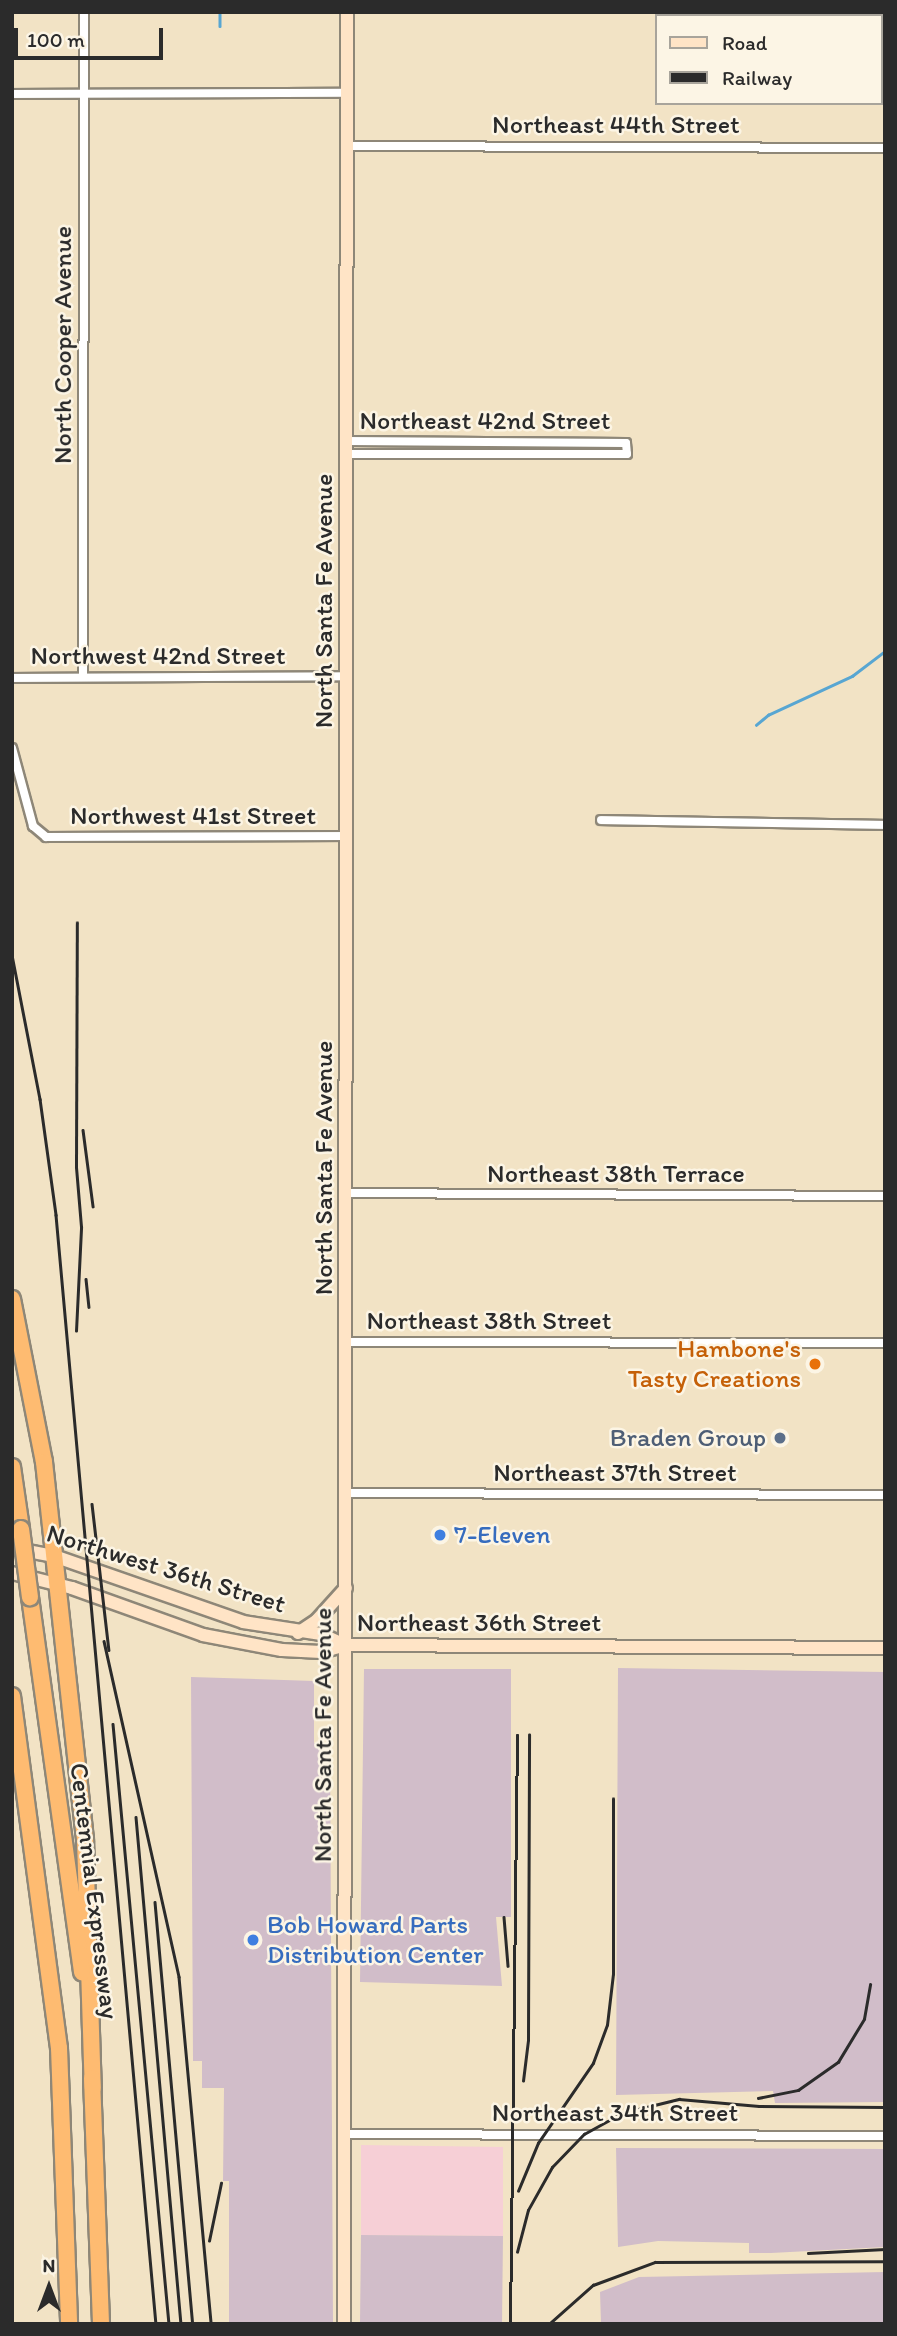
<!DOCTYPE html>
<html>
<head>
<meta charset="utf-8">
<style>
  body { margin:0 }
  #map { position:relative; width:897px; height:2336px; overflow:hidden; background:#f2e3c5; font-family:Itim,sans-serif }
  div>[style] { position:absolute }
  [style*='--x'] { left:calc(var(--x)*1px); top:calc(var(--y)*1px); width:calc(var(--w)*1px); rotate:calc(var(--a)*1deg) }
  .built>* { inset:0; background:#f6cfd6 }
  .industrial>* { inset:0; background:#d1bdc9 }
  .stream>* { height:2.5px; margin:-1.25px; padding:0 1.25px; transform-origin:1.25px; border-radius:1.25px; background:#58a6d2 }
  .roads { filter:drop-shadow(2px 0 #8e8778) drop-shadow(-2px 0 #8e8778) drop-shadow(0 2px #8e8778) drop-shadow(0 -2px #8e8778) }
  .street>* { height:8px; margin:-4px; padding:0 4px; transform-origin:4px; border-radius:4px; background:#fff }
  .secondary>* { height:12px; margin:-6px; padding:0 6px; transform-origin:6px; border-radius:6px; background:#ffe4c6 }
  .highway>* { height:16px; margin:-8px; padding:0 8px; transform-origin:8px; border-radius:8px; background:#febb71 }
  .rail>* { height:2.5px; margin:-1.25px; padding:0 1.25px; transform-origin:1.25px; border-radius:1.25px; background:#2b2b2b }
  .bridges { filter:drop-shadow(2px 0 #8e8778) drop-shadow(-2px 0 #8e8778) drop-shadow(0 2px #8e8778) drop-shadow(0 -2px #8e8778) }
  .highway-bridge>* { height:16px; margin:-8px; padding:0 8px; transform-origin:8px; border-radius:8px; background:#febb71 }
  .dots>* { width:19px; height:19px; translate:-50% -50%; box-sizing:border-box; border:4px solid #fcf5e5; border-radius:50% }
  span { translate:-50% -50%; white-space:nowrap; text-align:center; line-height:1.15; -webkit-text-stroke:5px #fcf5e5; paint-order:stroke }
  .street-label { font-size:26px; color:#2b2b2b }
  .food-label { font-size:26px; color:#c56008 }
  .right { translate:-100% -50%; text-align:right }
  .service-label { font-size:26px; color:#4e5e75 }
  .shop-label { font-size:26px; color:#366cbe }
  .left { translate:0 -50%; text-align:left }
  .frame { position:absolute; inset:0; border:14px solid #2b2b2b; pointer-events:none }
  .legend { position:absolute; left:655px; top:14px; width:228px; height:91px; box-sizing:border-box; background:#fcf5e5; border:2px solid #a8a49b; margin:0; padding:9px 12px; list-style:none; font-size:21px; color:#2b2b2b }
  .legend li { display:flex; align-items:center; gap:14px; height:35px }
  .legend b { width:35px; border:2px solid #a8a49b }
  .north { position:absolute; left:14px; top:2252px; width:70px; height:70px; -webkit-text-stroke:5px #fcf5e5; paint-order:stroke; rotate:0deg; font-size:19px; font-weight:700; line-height:28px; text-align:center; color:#2b2b2b }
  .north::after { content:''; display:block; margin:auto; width:24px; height:32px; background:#2b2b2b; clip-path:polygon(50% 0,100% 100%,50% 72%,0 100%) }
  .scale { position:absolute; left:14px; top:28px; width:149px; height:32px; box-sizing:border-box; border:4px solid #2b2b2b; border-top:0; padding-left:9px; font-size:21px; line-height:24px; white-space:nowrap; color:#2b2b2b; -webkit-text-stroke:5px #fcf5e5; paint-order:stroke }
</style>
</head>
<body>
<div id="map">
  <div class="built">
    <i style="clip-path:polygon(361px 2145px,503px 2147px,503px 2236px,361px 2235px)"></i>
  </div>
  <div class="industrial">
    <i style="clip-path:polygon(618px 1668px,885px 1672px,885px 2102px,775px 2103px,773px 2091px,616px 2095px)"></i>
    <i style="clip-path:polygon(364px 1669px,511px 1669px,511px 1917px,496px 1917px,502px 1986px,360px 1982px)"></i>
    <i style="clip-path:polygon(191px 1677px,314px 1681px,314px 1743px,330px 1743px,333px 2324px,229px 2324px,229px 2181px,223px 2181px,224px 2088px,202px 2088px,202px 2061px,193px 2061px)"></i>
    <i style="clip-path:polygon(616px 2148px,885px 2149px,885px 2247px,771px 2253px,749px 2253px,749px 2243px,658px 2241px,618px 2247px)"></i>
    <i style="clip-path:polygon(361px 2235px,503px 2236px,502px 2324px,360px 2324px)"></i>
    <i style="clip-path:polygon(885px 2272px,885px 2324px,601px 2324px,600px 2292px,639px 2277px)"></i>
  </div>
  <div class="stream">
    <i style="--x:220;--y:12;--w:14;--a:90"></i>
    <i style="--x:756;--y:725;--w:16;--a:-40"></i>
    <i style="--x:768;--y:715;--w:93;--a:-24.9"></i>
    <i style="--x:852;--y:676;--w:41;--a:-37.1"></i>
  </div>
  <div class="roads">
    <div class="street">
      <i style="--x:12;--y:94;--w:335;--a:-0.2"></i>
      <i style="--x:347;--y:146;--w:538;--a:0.21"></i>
      <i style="--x:347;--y:441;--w:279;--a:0.4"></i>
      <i style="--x:626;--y:443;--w:11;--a:85"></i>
      <i style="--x:627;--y:454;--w:280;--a:180"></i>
      <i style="--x:83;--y:677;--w:665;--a:-89.91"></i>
      <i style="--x:12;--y:678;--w:335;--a:-0.3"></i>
      <i style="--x:12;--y:748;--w:81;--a:74.9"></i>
      <i style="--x:33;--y:826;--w:17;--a:40"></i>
      <i style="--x:46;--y:837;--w:301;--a:-0.2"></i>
      <i style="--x:601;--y:820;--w:284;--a:1"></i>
      <i style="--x:346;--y:1193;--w:539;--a:0.32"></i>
      <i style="--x:346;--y:1342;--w:539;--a:0.11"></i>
      <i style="--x:346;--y:1493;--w:539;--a:0.21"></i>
      <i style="--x:344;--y:2134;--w:541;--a:0.21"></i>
    </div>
    <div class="secondary">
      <i style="--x:12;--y:1548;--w:43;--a:10.8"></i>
      <i style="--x:54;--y:1556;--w:200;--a:19.2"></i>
      <i style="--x:243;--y:1622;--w:79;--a:8.7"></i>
      <i style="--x:321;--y:1634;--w:26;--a:25"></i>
      <i style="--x:12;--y:1573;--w:62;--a:14"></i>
      <i style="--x:72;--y:1588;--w:139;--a:19.7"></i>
      <i style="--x:203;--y:1635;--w:80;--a:10.8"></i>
      <i style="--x:282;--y:1650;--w:39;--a:3"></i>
      <i style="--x:321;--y:1652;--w:25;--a:-16"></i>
      <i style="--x:345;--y:1645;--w:540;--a:0.32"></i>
      <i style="--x:298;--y:1633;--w:23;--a:-34"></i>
      <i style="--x:317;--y:1620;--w:43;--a:-47.8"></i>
      <i style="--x:344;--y:2324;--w:2312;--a:-89.93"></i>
    </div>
    <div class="highway">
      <i style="--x:12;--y:1299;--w:166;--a:78.9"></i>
      <i style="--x:44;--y:1462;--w:380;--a:83.8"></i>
      <i style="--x:85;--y:1840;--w:248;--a:88.2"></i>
      <i style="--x:12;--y:1467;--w:63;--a:81.7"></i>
      <i style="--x:30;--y:1597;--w:379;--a:82.1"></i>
      <i style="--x:12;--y:1696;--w:355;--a:82.4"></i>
      <i style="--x:59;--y:2048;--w:276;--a:87.9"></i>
      <i style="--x:92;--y:2078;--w:246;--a:87.9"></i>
    </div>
  </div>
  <div class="rail">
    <i style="--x:12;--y:955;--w:147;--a:79"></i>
    <i style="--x:40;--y:1099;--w:117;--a:82.1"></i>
    <i style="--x:56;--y:1215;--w:1113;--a:84.85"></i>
    <i style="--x:83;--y:1130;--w:77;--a:82.5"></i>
    <i style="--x:86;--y:1279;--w:28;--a:84"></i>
    <i style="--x:76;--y:1331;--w:104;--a:-87.2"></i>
    <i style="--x:81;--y:1227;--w:60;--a:-94.8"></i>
    <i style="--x:76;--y:1167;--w:244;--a:-89.8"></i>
    <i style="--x:92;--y:1504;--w:147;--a:83.4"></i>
    <i style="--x:104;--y:1641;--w:344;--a:77.4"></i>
    <i style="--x:179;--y:1977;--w:348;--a:84.7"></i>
    <i style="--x:113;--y:1724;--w:603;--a:84.67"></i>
    <i style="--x:136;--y:1817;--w:509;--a:84.93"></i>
    <i style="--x:155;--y:1902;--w:424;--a:84.9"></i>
    <i style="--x:504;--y:1917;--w:49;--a:85.3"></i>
    <i style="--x:523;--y:2081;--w:41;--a:-83"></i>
    <i style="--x:528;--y:2040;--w:305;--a:-89.8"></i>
    <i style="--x:758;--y:2098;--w:41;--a:-11.3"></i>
    <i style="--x:798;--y:2090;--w:49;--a:-35"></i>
    <i style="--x:838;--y:2062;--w:50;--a:-58.8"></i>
    <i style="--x:864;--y:2019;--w:35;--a:-80"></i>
    <i style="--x:518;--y:2191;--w:52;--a:-67.4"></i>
    <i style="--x:538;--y:2143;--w:97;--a:-55.5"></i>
    <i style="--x:593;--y:2063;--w:40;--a:-69.8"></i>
    <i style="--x:607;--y:2025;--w:51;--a:-83.3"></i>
    <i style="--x:613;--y:1974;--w:175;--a:-90"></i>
    <i style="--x:209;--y:2241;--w:59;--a:-78.3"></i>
    <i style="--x:517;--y:2252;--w:43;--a:-75.3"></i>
    <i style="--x:528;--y:2210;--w:49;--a:-60.8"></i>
    <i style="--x:552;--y:2167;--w:46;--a:-45.9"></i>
    <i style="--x:584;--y:2134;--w:43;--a:-28.9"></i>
    <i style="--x:622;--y:2113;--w:59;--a:-13.8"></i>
    <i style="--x:679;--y:2099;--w:80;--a:5"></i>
    <i style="--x:759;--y:2106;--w:126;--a:0.5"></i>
    <i style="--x:808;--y:2253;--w:77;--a:-3"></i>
    <i style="--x:510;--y:2324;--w:589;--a:-89.32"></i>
    <i style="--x:549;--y:2324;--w:59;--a:-41.6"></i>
    <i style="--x:593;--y:2285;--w:66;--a:-20.4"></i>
    <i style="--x:655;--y:2262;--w:230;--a:-0.2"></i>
  </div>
  <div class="bridges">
    <div class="highway-bridge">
      <i style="--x:21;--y:1529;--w:69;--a:82.5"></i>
    </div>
  </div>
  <div class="dots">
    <i style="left:815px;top:1364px;background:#e8710a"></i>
    <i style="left:780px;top:1438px;background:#5c6f8a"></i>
    <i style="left:440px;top:1535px;background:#3f7fe0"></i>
    <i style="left:253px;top:1940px;background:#3f7fe0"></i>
  </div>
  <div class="street-label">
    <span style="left:616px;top:125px">Northeast 44th Street</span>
    <span style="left:63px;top:345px;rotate:-90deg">North Cooper Avenue</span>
    <span style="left:485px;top:421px">Northeast 42nd Street</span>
    <span style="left:324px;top:601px;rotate:-90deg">North Santa Fe Avenue</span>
    <span style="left:158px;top:656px">Northwest 42nd Street</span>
    <span style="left:193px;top:816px">Northwest 41st Street</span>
    <span style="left:324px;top:1168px;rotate:-90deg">North Santa Fe Avenue</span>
    <span style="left:616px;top:1174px">Northeast 38th Terrace</span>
    <span style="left:489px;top:1321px">Northeast 38th Street</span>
    <span style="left:615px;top:1473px">Northeast 37th Street</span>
    <span style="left:166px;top:1569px;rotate:17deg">Northwest 36th Street</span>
    <span style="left:479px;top:1623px">Northeast 36th Street</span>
    <span style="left:323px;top:1735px;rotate:-90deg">North Santa Fe Avenue</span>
    <span style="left:94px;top:1891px;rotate:83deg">Centennial Expressway</span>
    <span style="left:615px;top:2113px">Northeast 34th Street</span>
  </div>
  <div class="food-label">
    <span class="right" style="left:801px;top:1364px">Hambone's<br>Tasty Creations</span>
  </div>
  <div class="service-label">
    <span class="right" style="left:766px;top:1438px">Braden Group</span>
  </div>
  <div class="shop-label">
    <span class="left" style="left:454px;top:1535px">7-Eleven</span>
    <span class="left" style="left:267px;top:1940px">Bob Howard Parts<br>Distribution Center</span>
  </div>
  <div class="frame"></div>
  <ul class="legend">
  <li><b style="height:9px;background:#ffe4c6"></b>Road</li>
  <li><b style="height:9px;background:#2b2b2b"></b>Railway</li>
  </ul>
  <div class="north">N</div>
  <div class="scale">100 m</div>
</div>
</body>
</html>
